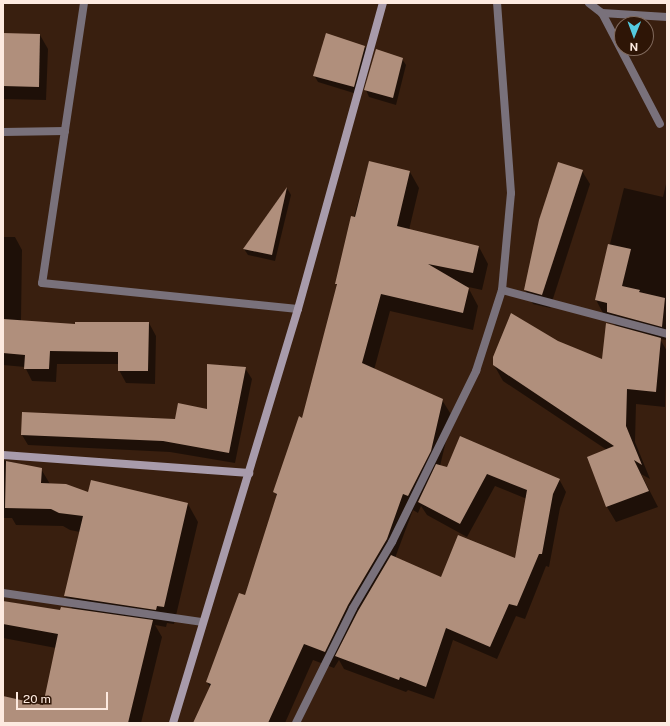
<!DOCTYPE html>
<html>
<head>
<meta charset="utf-8">
<style>
  body { margin:0 }
  #map { position:relative; width:670px; height:726px; overflow:hidden; background:#391f0f; font-family:"Public Sans",sans-serif }
  div>[style] { position:absolute }
  [style*='--x'] { left:calc(var(--x)*1px); top:calc(var(--y)*1px); width:calc(var(--w)*1px); rotate:calc(var(--a)*1deg) }
  .shadow>* { inset:0; background:#0007 }
  .building>* { inset:0; background:#b08f7c }
  .street>* { height:8px; margin:-4px; padding:0 4px; transform-origin:4px; border-radius:4px; background:#79717b }
  .secondary>* { height:8px; margin:-4px; padding:0 4px; transform-origin:4px; border-radius:4px; background:#a89bab }
  span { translate:-50% -50%; white-space:nowrap; text-align:center; line-height:1.15; -webkit-text-stroke:4px #2e1506; paint-order:stroke }
  .frame { position:absolute; inset:0; border:4px solid #fdeae0; pointer-events:none }
  .north { position:absolute; left:614px; top:16px; width:40px; height:40px; box-sizing:border-box; background:#2e1506; border:1px solid #816a5d; border-radius:50%; rotate:181deg; font-size:11px; font-weight:700; line-height:16px; text-align:center; color:#fdeae0 }
  .north::after { content:''; display:block; margin:auto; width:14px; height:18px; background:#55cadf; clip-path:polygon(50% 0,100% 100%,50% 72%,0 100%) }
  .scale { position:absolute; left:16px; top:692px; width:92px; height:18px; box-sizing:border-box; border:2px solid #fdeae0; border-top:0; padding-left:5px; font-size:12px; line-height:14px; white-space:nowrap; color:#fdeae0; -webkit-text-stroke:3px #2e1506; paint-order:stroke }
</style>
</head>
<body>
<div id="map">
  <div class="shadow">
    <i style="clip-path:polygon(3px 34px,40px 35px,48px 49px,46px 100px,3px 99px)"></i>
    <i style="clip-path:polygon(365px 47px,369px 53px,357px 94px,318px 82px,314px 75px)"></i>
    <i style="clip-path:polygon(402px 59px,406px 65px,396px 105px,369px 97px,366px 90px)"></i>
    <i style="clip-path:polygon(evenodd,369px 162px,410px 172px,419px 188px,409px 230px,479px 247px,488px 264px,482px 290px,464px 286px,469px 289px,478px 306px,473px 330px,390px 311px,374px 370px,442px 400px,452px 416px,440px 466px,447px 469px,559px 479px,566px 492px,560px 508px,549px 567px,546px 566px,525px 619px,516px 616px,497px 659px,453px 640px,434px 699px,408px 690px,406px 692px,344px 669px,339px 660px,334px 668px,313px 660px,285px 723px,195px 723px,210px 687px,207px 682px,245px 596px,277px 497px,275px 492px,303px 419px,338px 287px,336px 284px,369px 162px,495px 486px,527px 499px,515px 559px,442px 578px,395px 558px,413px 510px,418px 513px,421px 506px,427px 515px,467px 537px,495px 486px)"></i>
    <i style="clip-path:polygon(582px 171px,590px 184px,550px 308px,533px 304px,525px 290px)"></i>
    <i style="clip-path:polygon(666px 184px,667px 340px,660px 339px,667px 351px,665px 407px,636px 404px,635px 442px,650px 479px,641px 474px,658px 507px,616px 522px,607px 507px,588px 457px,607px 450px,503px 381px,494px 365px,557px 342px,603px 361px,616px 327px,610px 316px,604px 315px,596px 300px,624px 188px,663px 197px)"></i>
    <i style="clip-path:polygon(287px 188px,291px 195px,275px 261px,248px 255px,244px 249px)"></i>
    <i style="clip-path:polygon(3px 237px,15px 237px,22px 250px,21px 321px,76px 325px,149px 323px,156px 336px,155px 384px,126px 383px,119px 370px,119px 364px,57px 364px,56px 382px,32px 381px,25px 367px,3px 365px)"></i>
    <i style="clip-path:polygon(245px 368px,252px 379px,235px 463px,170px 452px,28px 445px,22px 435px,176px 420px,208px 410px)"></i>
    <i style="clip-path:polygon(3px 460px,41px 469px,50px 484px,89px 493px,92px 481px,188px 504px,198px 522px,174px 624px,167px 623px,166px 627px,155px 625px,162px 637px,141px 723px,3px 723px,3px 697px,44px 706px,56px 648px,3px 638px,3px 601px,61px 612px,73px 610px,65px 596px,80px 532px,70px 530px,63px 526px,16px 525px,12px 518px,3px 518px)"></i>
  </div>
  <div class="building">
    <i style="clip-path:polygon(3px 33px,40px 34px,39px 87px,3px 86px)"></i>
    <i style="clip-path:polygon(326px 33px,365px 46px,354px 87px,313px 76px)"></i>
    <i style="clip-path:polygon(376px 49px,403px 58px,393px 98px,364px 90px)"></i>
    <i style="clip-path:polygon(369px 161px,410px 171px,397px 226px,479px 246px,473px 273px,428px 264px,469px 288px,463px 313px,381px 294px,362px 363px,443px 399px,431px 451px,408px 496px,403px 494px,387px 539px,348px 605px,325px 652px,304px 644px,268px 723px,193px 723px,211px 684px,206px 682px,239px 593px,245px 595px,277px 494px,273px 492px,299px 416px,302px 418px,337px 284px,335px 284px,351px 216px,355px 217px)"></i>
    <i style="clip-path:polygon(558px 162px,583px 170px,542px 295px,524px 290px,539px 220px)"></i>
    <i style="clip-path:polygon(287px 187px,272px 255px,243px 249px)"></i>
    <i style="clip-path:polygon(608px 244px,631px 249px,622px 286px,640px 290px,639px 292px,665px 298px,662px 327px,607px 312px,607px 303px,595px 300px)"></i>
    <i style="clip-path:polygon(511px 313px,558px 341px,602px 359px,606px 323px,661px 338px,656px 392px,627px 389px,626px 426px,642px 465px,634px 460px,649px 491px,606px 507px,587px 457px,614px 446px,493px 365px,493px 357px)"></i>
    <i style="clip-path:polygon(3px 319px,75px 324px,75px 322px,149px 322px,148px 371px,118px 371px,118px 352px,50px 351px,49px 369px,24px 369px,25px 355px,3px 353px)"></i>
    <i style="clip-path:polygon(207px 364px,246px 367px,229px 453px,163px 441px,21px 435px,22px 412px,175px 419px,178px 403px,207px 409px)"></i>
    <i style="clip-path:polygon(460px 436px,560px 479px,553px 494px,542px 554px,539px 554px,517px 606px,509px 604px,490px 647px,446px 628px,426px 687px,400px 677px,399px 680px,335px 656px,358px 611px,391px 555px,441px 577px,458px 535px,515px 558px,527px 490px,487px 474px,460px 524px,418px 502px,436px 464px,447px 467px)"></i>
    <i style="clip-path:polygon(6px 461px,42px 468px,41px 483px,66px 484px,88px 492px,91px 480px,188px 503px,164px 607px,157px 606px,156px 610px,64px 596px,83px 516px,59px 513px,51px 509px,5px 508px)"></i>
    <i style="clip-path:polygon(3px 601px,60px 610px,61px 607px,153px 620px,128px 723px,3px 723px,3px 696px,43px 705px,58px 634px,3px 624px)"></i>
  </div>
  <div class="street">
    <i style="--x:84;--y:3;--w:283;--a:98.5"></i>
    <i style="--x:42;--y:283;--w:257;--a:5.8"></i>
    <i style="--x:589;--y:3;--w:16;--a:38"></i>
    <i style="--x:602;--y:13;--w:65;--a:3.5"></i>
    <i style="--x:602;--y:13;--w:125;--a:62.4"></i>
    <i style="--x:3;--y:132;--w:62;--a:-0.9"></i>
    <i style="--x:502;--y:290;--w:171;--a:14.9"></i>
    <i style="--x:3;--y:593;--w:202;--a:8.3"></i>
    <i style="--x:296;--y:723;--w:128;--a:-63.6"></i>
    <i style="--x:353;--y:608;--w:77;--a:-59.4"></i>
    <i style="--x:392;--y:542;--w:191;--a:-63.8"></i>
    <i style="--x:476;--y:371;--w:85;--a:-72.2"></i>
    <i style="--x:502;--y:290;--w:97;--a:-84.7"></i>
    <i style="--x:511;--y:193;--w:191;--a:-94.2"></i>
  </div>
  <div class="secondary">
    <i style="--x:3;--y:455;--w:247;--a:4.2"></i>
    <i style="--x:173;--y:723;--w:432;--a:-73.2"></i>
    <i style="--x:298;--y:309;--w:318;--a:-74.5"></i>
  </div>
  <div class="frame"></div>
  <div class="north">N</div>
  <div class="scale">20 m</div>
</div>
</body>
</html>
